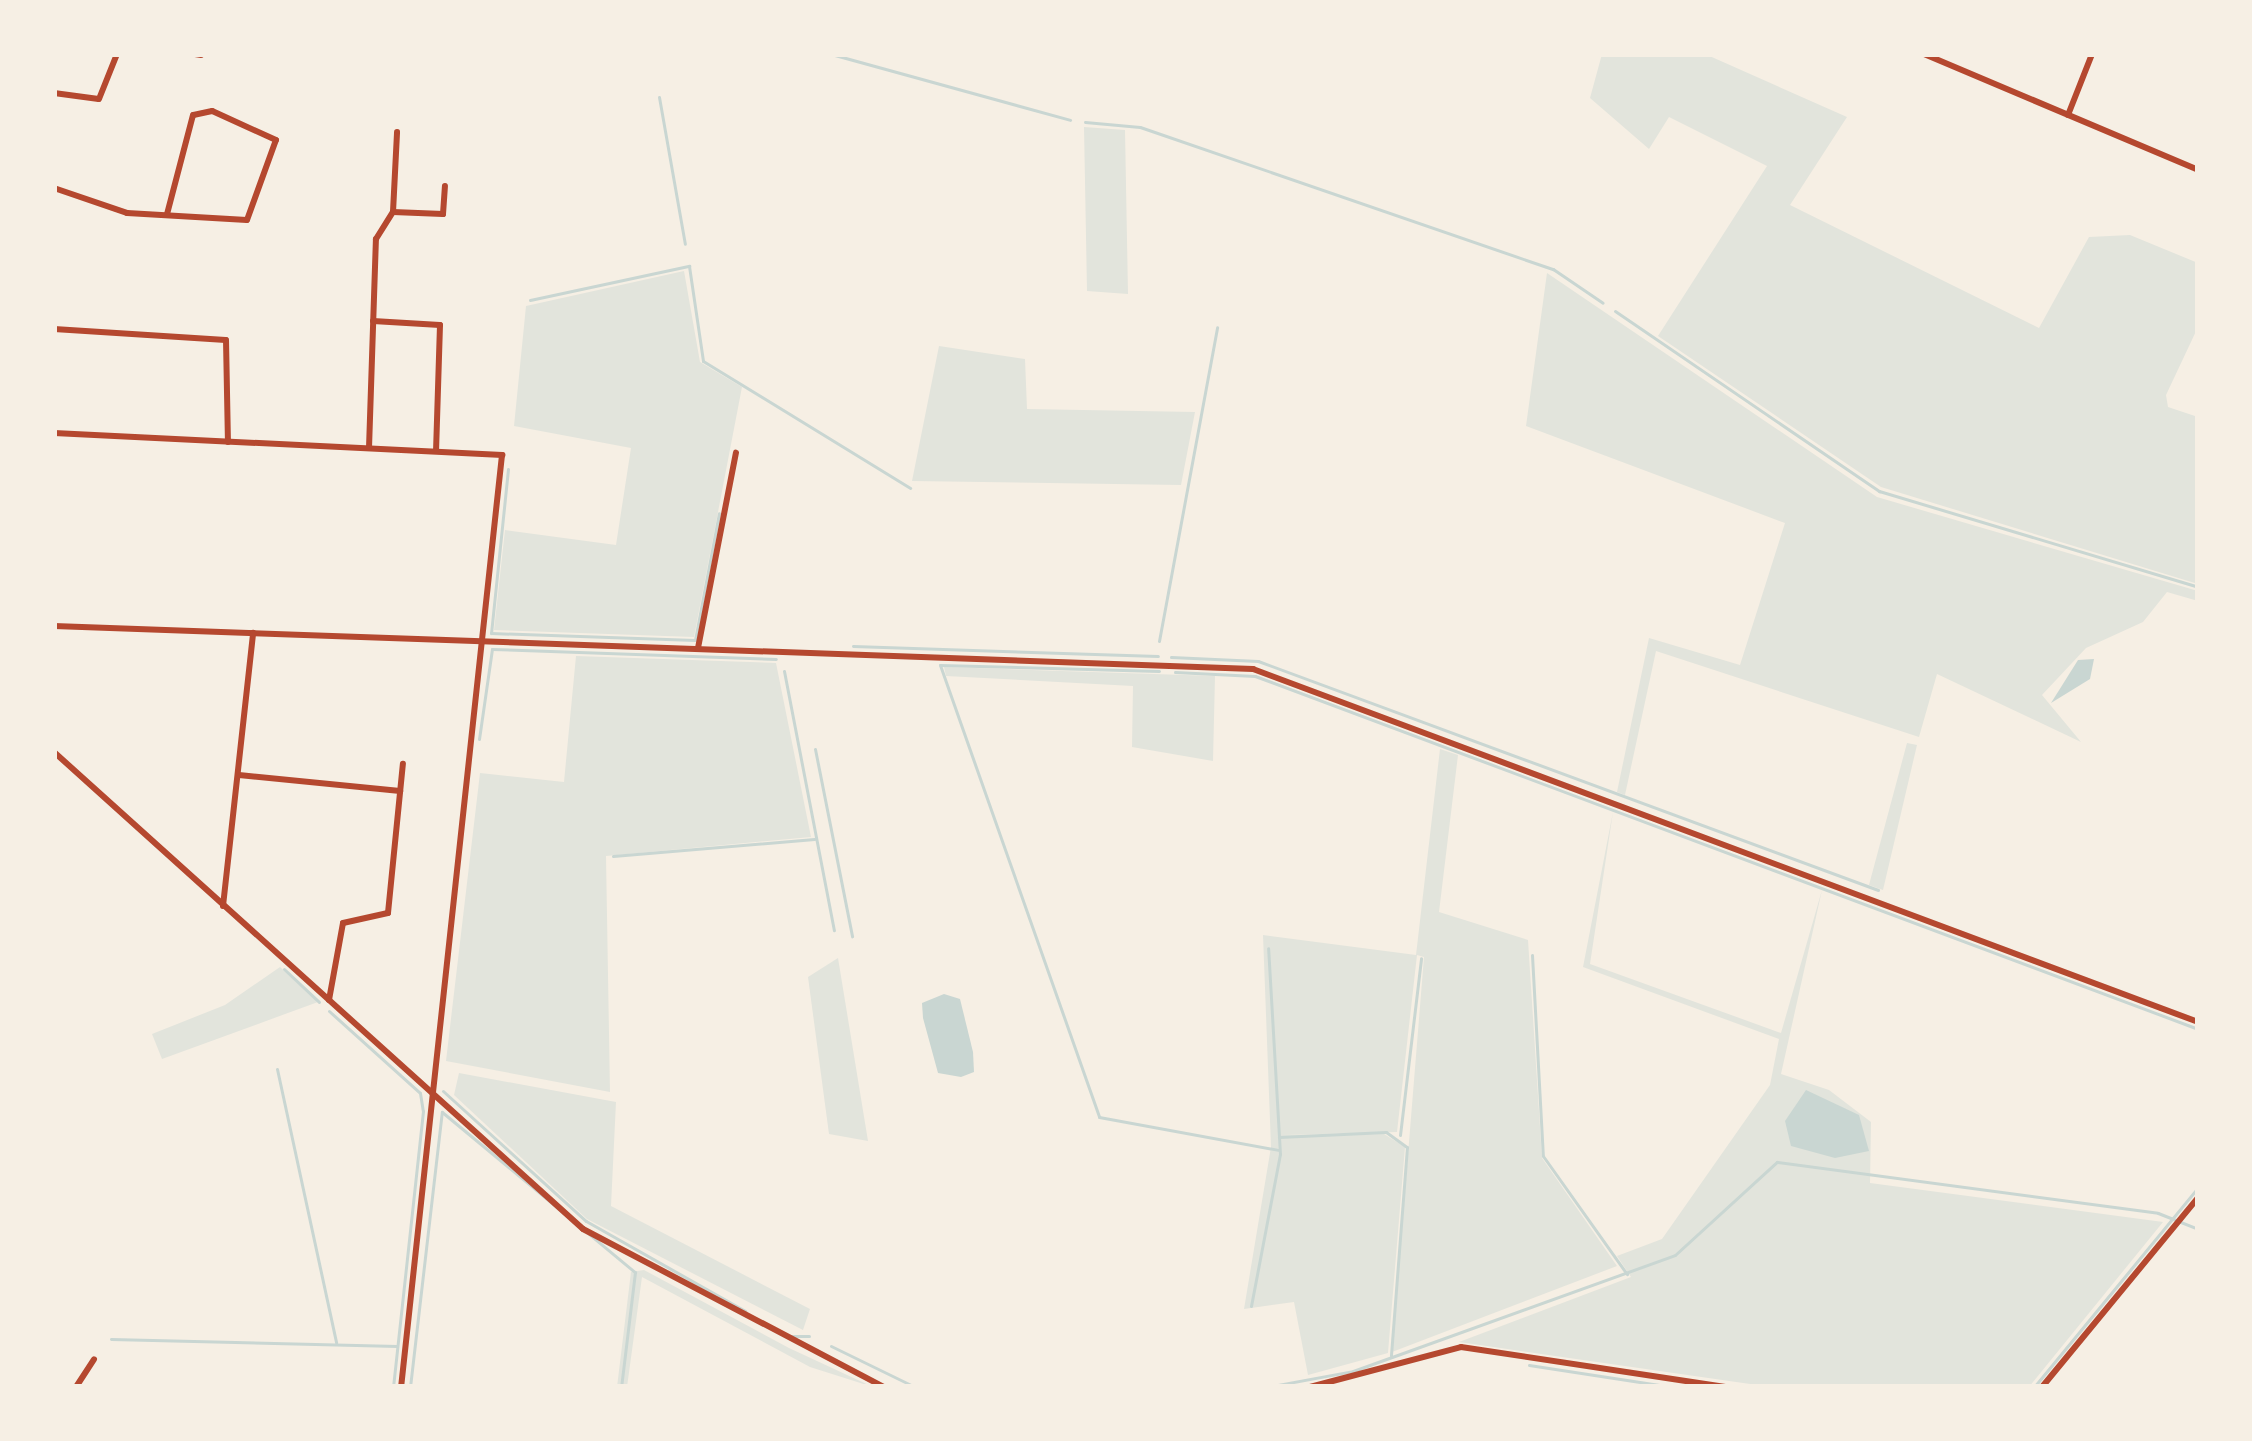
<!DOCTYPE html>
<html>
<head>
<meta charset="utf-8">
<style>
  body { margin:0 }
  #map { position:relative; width:2252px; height:1441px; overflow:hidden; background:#f6efe4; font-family:Georgia,serif }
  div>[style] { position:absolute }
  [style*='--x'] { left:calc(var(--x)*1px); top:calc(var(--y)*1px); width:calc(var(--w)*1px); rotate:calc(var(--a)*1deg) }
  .green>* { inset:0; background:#e2e4dc }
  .water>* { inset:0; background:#c9d6d2 }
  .stream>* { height:3px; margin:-1.5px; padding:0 1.5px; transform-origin:1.5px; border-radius:1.5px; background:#c9d6d2 }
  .minor>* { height:6px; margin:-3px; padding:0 3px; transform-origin:3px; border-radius:3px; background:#b5482f }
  span { translate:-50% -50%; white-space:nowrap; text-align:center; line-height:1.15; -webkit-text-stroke:12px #f6efe4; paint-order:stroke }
  .frame { position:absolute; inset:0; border:57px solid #f6efe4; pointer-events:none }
</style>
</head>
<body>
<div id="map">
  <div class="green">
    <i style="clip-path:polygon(1602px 54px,1705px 54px,1847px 117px,1790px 205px,2039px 328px,2089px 237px,2130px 235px,2198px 263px,2198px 327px,2166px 395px,2168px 407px,2198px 417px,2198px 584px,1881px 487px,1658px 336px,1767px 166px,1669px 117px,1649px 149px,1590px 98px)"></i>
    <i style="clip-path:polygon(1084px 127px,1125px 130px,1128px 294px,1087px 291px)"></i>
    <i style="clip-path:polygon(684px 271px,700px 362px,742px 387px,694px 637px,494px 630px,505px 530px,616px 545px,631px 448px,514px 426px,526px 306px)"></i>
    <i style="clip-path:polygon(1547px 273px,1877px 497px,2198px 591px,2198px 601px,2167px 592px,2143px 622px,2086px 648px,2042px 695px,2081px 742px,1937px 674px,1919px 737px,1656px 651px,1625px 795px,1617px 792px,1649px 638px,1740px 665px,1785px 523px,1526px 426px)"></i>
    <i style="clip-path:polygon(939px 346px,1025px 359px,1027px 409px,1195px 412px,1181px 485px,912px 481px)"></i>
    <i style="clip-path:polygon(576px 656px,776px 663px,811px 837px,606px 856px,610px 1092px,446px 1061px,480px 773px,564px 782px)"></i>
    <i style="clip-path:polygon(944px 667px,1215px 676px,1213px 761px,1132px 747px,1133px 686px,946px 676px)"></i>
    <i style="clip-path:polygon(1907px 743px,1917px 745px,1883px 890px,1869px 885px)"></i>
    <i style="clip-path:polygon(1440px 749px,1458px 755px,1439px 912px,1528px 940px,1542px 1158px,1617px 1266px,1392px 1352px,1424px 957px,1417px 955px,1397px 1132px,1282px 1135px,1384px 1134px,1405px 1147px,1388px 1353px,1308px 1375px,1294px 1302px,1244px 1309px,1271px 1147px,1263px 935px,1416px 955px)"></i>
    <i style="clip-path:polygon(1613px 812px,1590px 964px,1781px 1033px,1822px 890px,1781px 1074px,1829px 1090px,1871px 1122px,1870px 1183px,2163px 1222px,2029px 1387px,1771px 1387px,1459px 1342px,1631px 1277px,1617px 1256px,1662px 1239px,1770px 1085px,1779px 1039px,1583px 967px)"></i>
    <i style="clip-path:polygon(838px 958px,868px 1141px,829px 1134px,808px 977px)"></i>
    <i style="clip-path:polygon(280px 967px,318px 1002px,162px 1059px,152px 1034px,225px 1005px)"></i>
    <i style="clip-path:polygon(459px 1073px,616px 1102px,611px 1206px,810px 1309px,803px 1330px,587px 1219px,454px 1095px)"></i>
    <i style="clip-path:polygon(644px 1270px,789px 1348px,873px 1387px,810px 1367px,642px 1277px,627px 1387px,617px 1387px,631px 1272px)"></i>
  </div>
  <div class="water">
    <i style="clip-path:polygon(2094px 659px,2090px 679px,2051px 703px,2078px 660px)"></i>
    <i style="clip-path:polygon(944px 994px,960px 999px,973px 1052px,974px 1072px,961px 1077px,938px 1073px,923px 1018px,922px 1003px)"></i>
    <i style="clip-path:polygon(1806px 1090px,1859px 1115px,1869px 1151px,1835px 1158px,1791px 1146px,1785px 1121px)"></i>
  </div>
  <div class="stream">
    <i style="--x:831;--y:54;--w:248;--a:15.4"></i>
    <i style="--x:659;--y:97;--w:149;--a:80"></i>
    <i style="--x:1085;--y:122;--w:55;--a:5.2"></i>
    <i style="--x:1140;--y:127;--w:437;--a:19"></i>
    <i style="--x:1553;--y:269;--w:60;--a:34.2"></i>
    <i style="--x:530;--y:300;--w:163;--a:-12.1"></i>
    <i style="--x:689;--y:266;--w:96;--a:81.6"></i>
    <i style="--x:703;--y:361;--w:243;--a:31.5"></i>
    <i style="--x:1615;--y:311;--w:320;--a:34.3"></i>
    <i style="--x:1879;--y:491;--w:333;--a:16.7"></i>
    <i style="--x:508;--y:469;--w:165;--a:95.9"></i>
    <i style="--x:491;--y:633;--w:204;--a:2"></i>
    <i style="--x:695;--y:640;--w:129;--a:-79.3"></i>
    <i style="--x:1159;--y:641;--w:319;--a:-79.5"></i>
    <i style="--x:853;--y:646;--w:305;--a:1.9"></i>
    <i style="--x:1171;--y:657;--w:87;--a:2.6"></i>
    <i style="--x:1258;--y:661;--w:661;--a:20.27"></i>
    <i style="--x:784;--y:671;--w:264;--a:79.1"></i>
    <i style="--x:1159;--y:671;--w:219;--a:-178.4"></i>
    <i style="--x:940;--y:665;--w:479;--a:70.6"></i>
    <i style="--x:1099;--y:1117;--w:182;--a:10.4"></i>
    <i style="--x:1175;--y:672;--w:80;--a:2.9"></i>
    <i style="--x:1255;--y:676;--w:1007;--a:20.52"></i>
    <i style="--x:479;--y:739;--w:91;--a:-81.8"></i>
    <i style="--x:492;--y:649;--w:284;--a:2"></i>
    <i style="--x:815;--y:749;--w:191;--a:78.8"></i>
    <i style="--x:613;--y:856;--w:202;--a:-4.8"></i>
    <i style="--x:1532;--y:955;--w:201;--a:86.9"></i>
    <i style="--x:1543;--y:1156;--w:145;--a:54.6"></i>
    <i style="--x:284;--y:969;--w:48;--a:43.3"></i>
    <i style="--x:329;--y:1011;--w:122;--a:42"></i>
    <i style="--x:420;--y:1093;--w:18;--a:81"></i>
    <i style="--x:423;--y:1111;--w:278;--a:96.2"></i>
    <i style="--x:277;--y:1069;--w:280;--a:77.8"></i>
    <i style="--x:443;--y:1091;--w:193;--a:42.3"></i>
    <i style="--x:586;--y:1221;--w:183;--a:29.5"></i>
    <i style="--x:1400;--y:1135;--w:178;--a:-83.2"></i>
    <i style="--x:1279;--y:1137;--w:107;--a:-2.7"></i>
    <i style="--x:1386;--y:1132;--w:26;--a:36"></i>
    <i style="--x:1407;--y:1147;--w:209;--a:94.4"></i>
    <i style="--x:1251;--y:1306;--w:155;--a:-79.2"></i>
    <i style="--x:1280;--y:1154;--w:206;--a:-93.3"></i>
    <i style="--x:790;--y:1336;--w:19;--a:0"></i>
    <i style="--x:111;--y:1339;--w:286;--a:1.4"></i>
    <i style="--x:831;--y:1346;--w:93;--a:26"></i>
    <i style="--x:1529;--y:1365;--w:145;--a:8.7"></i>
    <i style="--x:410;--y:1387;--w:277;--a:-83.4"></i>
    <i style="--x:442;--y:1112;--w:251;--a:39.7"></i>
    <i style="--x:635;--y:1272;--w:116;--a:96.9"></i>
    <i style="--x:1267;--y:1387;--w:87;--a:-10.5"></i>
    <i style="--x:1353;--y:1371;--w:342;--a:-19.8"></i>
    <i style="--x:1675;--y:1255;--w:138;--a:-42.4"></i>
    <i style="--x:1777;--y:1162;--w:384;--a:7.6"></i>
    <i style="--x:2158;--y:1213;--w:43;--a:21.8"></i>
    <i style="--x:2034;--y:1387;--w:259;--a:-50.6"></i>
  </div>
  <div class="minor">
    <i style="--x:195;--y:54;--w:6;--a:9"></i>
    <i style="--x:1924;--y:54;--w:298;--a:22.9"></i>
    <i style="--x:54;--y:93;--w:45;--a:7.6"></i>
    <i style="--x:99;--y:99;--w:48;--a:-68.2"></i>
    <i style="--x:2068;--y:115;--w:66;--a:-68.5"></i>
    <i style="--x:54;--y:188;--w:77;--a:18.9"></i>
    <i style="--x:127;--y:213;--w:120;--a:3.3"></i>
    <i style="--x:247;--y:220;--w:85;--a:-70.1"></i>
    <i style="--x:276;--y:140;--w:70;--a:-155.6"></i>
    <i style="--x:212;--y:111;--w:19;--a:168"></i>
    <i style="--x:193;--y:115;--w:102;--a:104.7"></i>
    <i style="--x:393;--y:212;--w:80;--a:-87.1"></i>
    <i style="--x:373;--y:321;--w:67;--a:3.4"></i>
    <i style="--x:440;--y:325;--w:126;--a:91.8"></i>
    <i style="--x:54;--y:329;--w:172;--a:3.7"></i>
    <i style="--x:226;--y:340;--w:102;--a:88.9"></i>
    <i style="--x:54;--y:433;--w:449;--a:2.8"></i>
    <i style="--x:502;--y:455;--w:937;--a:96.18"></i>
    <i style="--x:369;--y:448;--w:209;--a:-88.1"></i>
    <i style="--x:376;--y:239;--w:32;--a:-58"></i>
    <i style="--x:393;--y:212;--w:50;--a:2.3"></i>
    <i style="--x:443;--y:214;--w:28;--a:-86"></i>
    <i style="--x:54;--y:626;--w:1200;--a:2.05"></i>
    <i style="--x:1253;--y:669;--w:1009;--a:20.48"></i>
    <i style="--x:698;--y:648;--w:199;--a:-79"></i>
    <i style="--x:54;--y:752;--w:712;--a:42.04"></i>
    <i style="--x:583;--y:1229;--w:340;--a:27.7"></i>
    <i style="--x:239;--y:775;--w:162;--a:5.7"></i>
    <i style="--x:223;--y:906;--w:275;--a:-83.7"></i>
    <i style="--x:329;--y:1000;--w:78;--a:-79.7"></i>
    <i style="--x:343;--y:923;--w:46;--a:-12.5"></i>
    <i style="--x:388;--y:913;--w:150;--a:-84.3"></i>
    <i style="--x:76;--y:1387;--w:33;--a:-57"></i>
    <i style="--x:1310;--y:1387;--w:156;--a:-14.8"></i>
    <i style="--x:1461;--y:1347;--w:269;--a:8.6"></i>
    <i style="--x:2042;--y:1387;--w:245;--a:-50.5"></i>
  </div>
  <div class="frame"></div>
</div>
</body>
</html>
